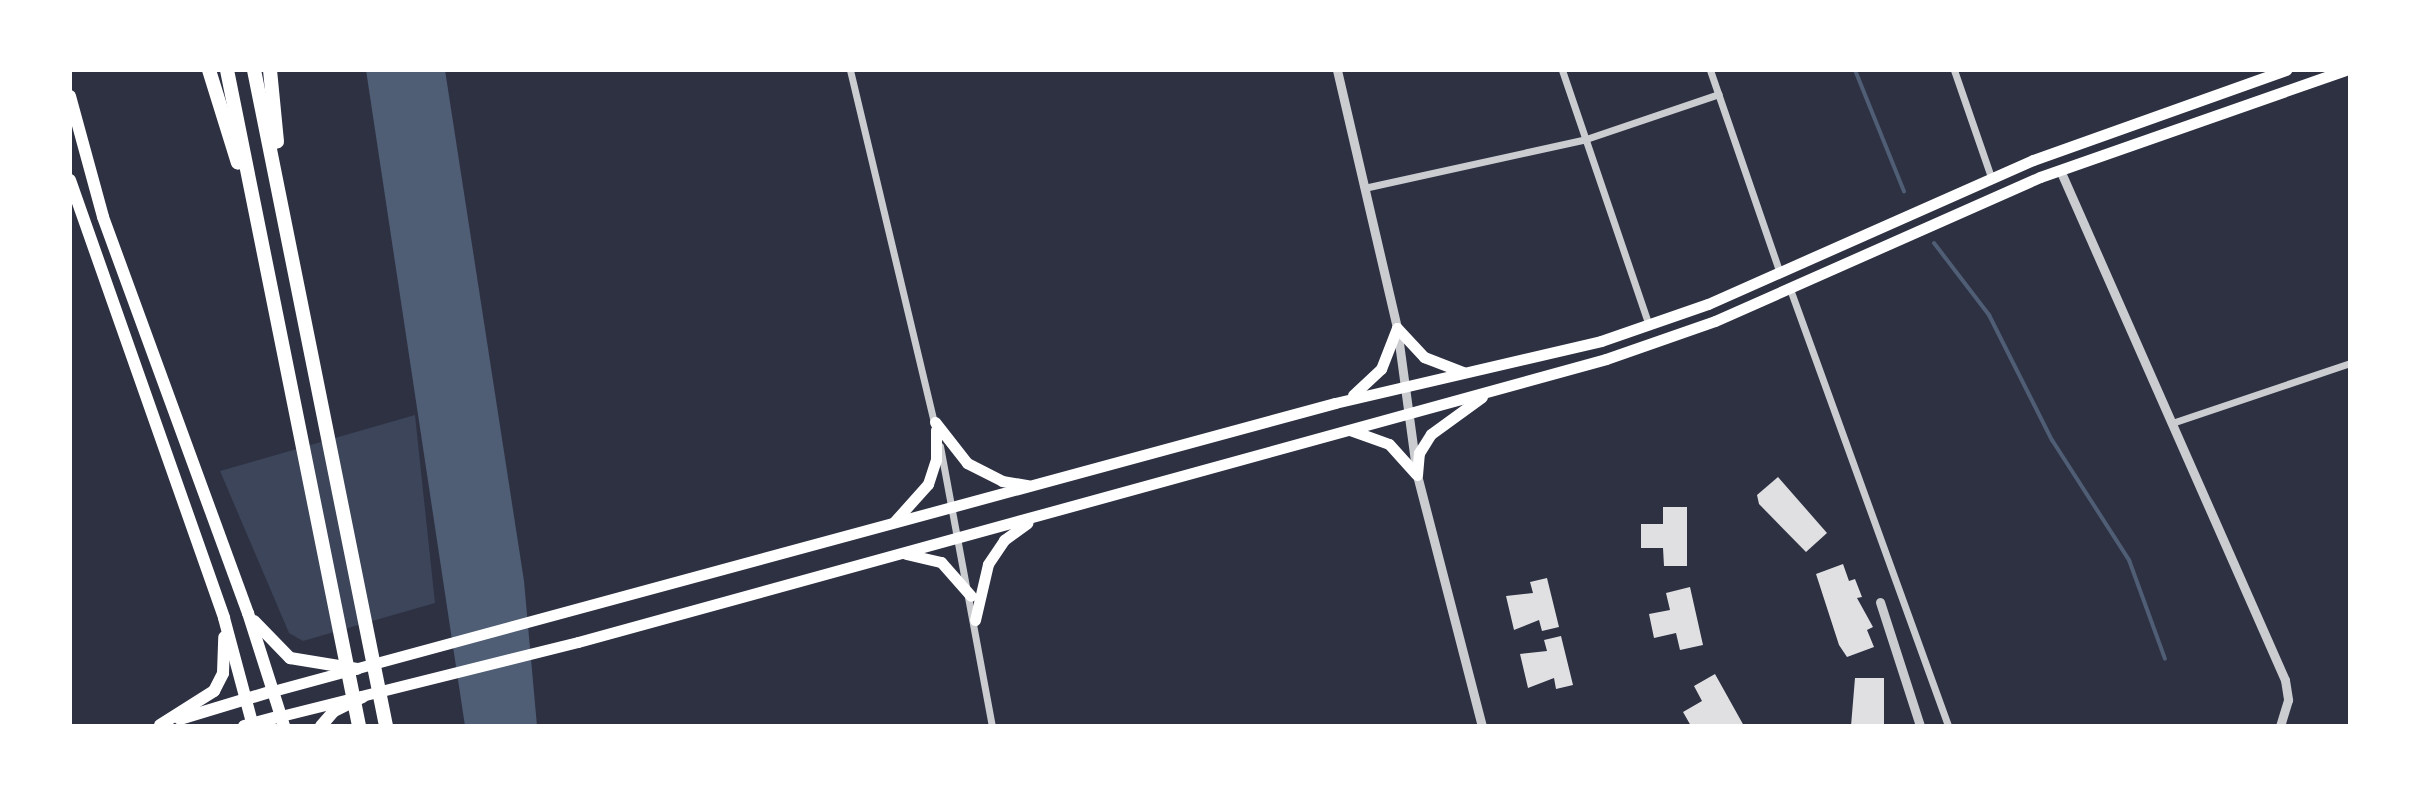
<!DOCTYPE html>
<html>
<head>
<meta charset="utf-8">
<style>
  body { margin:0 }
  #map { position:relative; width:2420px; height:796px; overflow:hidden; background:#2d3142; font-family:Barlow,sans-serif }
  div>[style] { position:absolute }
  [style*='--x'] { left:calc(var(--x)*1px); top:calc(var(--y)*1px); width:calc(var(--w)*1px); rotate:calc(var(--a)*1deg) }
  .green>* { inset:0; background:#3c4559 }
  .water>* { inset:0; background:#4f5d75 }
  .stream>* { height:4px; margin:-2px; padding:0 2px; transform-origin:2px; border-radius:2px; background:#4f5d75 }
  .building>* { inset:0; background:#e0e0e3 }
  .minor>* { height:7px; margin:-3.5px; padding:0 3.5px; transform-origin:3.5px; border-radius:3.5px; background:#caccd0 }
  .tertiary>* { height:9px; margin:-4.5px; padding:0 4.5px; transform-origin:4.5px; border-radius:4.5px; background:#caccd0 }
  .secondary>* { height:11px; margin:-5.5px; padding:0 5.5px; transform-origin:5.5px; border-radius:5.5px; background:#fff }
  .primary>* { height:12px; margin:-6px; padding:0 6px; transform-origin:6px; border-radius:6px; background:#fff }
  .motorway>* { height:14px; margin:-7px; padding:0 7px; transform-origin:7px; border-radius:7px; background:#fff }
  span { translate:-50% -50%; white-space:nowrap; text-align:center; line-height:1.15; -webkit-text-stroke:6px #fff; paint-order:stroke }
  .frame { position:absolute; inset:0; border:72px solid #fff; pointer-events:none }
</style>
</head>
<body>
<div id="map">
  <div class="green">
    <i style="clip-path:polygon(415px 415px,435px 603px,303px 641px,289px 633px,220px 471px)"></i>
  </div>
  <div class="water">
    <i style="clip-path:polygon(366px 70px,445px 70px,524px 581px,537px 726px,465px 726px)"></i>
  </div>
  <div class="stream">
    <i style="--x:1855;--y:70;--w:131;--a:68"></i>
    <i style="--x:1934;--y:243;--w:91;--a:52.6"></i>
    <i style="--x:1989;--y:315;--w:140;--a:63.3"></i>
    <i style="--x:2052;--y:440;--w:143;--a:57.3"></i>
    <i style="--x:2129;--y:560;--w:105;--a:70"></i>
  </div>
  <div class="building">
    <i style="clip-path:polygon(1778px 477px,1827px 533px,1806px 552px,1759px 504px,1757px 495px)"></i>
    <i style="clip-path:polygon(1663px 507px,1687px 507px,1687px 566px,1664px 566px,1663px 548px,1641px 548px,1641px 524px,1663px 524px)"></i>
    <i style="clip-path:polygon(1843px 564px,1849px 581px,1855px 579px,1862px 597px,1857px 598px,1873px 627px,1867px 630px,1874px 647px,1847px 657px,1839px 645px,1816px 574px)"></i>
    <i style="clip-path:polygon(1547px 578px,1559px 627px,1542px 631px,1539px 620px,1514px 630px,1506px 596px,1533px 593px,1530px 582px)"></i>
    <i style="clip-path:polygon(1690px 587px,1703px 645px,1680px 650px,1676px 633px,1654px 638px,1649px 614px,1670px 610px,1666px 593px)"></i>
    <i style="clip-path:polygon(1561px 636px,1573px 685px,1556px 689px,1554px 678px,1528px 688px,1520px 654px,1547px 651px,1544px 640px)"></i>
    <i style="clip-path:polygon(1715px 674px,1744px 726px,1691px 726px,1683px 712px,1702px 701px,1694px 686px)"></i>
    <i style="clip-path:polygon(1855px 678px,1884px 678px,1884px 726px,1851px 726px)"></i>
  </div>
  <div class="minor">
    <i style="--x:850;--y:70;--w:366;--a:76.6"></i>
    <i style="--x:1562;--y:70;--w:269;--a:71.2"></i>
    <i style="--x:1710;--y:70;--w:215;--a:71"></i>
    <i style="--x:1954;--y:70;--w:113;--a:70.9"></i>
    <i style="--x:1364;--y:188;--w:227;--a:-12.4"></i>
    <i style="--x:1586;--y:139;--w:140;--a:-18.7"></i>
    <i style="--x:1790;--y:289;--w:465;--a:70.1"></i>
    <i style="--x:2172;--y:423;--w:188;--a:-18.6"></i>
    <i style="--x:940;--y:446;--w:285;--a:79.5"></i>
  </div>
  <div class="tertiary">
    <i style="--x:1337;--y:70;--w:265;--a:76.9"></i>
    <i style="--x:1397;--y:328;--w:148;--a:82.3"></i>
    <i style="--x:1417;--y:475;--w:259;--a:75.5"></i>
    <i style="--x:2060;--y:170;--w:557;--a:66.19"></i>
    <i style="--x:2285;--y:680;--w:20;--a:81"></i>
    <i style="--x:2288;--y:700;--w:27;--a:107"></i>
    <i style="--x:1880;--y:602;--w:130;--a:72.1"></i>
  </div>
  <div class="secondary">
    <i style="--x:1397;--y:328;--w:40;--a:47"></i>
    <i style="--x:1424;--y:357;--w:42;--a:21"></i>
    <i style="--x:1353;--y:395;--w:38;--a:-43"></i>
    <i style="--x:1381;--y:369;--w:44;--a:-68.7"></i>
    <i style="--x:935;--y:422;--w:52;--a:52"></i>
    <i style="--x:967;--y:463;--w:39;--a:27"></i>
    <i style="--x:1002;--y:481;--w:26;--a:9"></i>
    <i style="--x:1350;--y:430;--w:41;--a:19.7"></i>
    <i style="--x:1389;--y:444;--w:40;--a:48"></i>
    <i style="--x:1417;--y:475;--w:22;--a:-85"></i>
    <i style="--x:1419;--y:453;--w:22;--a:-58"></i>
    <i style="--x:1431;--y:434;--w:63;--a:-36"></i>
    <i style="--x:894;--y:522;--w:51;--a:-48.2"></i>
    <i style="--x:928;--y:484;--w:25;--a:-72"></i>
    <i style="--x:936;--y:460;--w:30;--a:-90"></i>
    <i style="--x:906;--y:554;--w:36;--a:13"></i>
    <i style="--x:941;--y:562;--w:45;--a:48.6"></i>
    <i style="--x:975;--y:620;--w:57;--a:-76.9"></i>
    <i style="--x:988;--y:564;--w:29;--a:-56"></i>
    <i style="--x:1004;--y:540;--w:29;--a:-36"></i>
    <i style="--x:273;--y:691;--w:1100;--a:-15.17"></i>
    <i style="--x:1335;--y:403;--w:273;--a:-13.1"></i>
    <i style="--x:1601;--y:341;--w:113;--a:-19.1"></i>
    <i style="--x:1708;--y:304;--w:355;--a:-23.9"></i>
    <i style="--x:2033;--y:160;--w:269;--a:-19.6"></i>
    <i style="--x:281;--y:716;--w:306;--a:-14"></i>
    <i style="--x:578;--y:642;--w:1066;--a:-15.39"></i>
    <i style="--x:1606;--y:359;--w:115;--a:-19.2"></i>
    <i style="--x:1715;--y:321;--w:355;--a:-23.9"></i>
    <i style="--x:2040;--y:177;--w:323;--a:-19.3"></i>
  </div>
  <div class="primary">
    <i style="--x:70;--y:96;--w:125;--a:74.7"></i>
    <i style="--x:103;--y:217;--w:422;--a:69.9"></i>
    <i style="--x:248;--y:613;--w:119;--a:72.3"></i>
    <i style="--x:70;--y:180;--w:464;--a:70.6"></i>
    <i style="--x:224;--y:618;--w:112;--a:75"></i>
    <i style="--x:254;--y:621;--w:52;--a:45.8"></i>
    <i style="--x:290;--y:658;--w:68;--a:9.3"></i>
    <i style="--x:180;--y:719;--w:97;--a:-16.8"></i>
    <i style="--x:160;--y:725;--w:64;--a:-32.2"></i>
    <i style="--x:214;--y:691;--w:20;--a:-63"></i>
    <i style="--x:223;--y:673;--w:36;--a:-88"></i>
    <i style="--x:244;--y:726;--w:38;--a:-15"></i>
    <i style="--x:321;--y:726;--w:20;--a:-49"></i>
    <i style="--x:334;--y:711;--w:32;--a:-26"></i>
  </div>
  <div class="motorway">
    <i style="--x:209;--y:70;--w:97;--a:72.7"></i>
    <i style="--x:227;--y:70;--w:669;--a:78.62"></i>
    <i style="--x:254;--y:70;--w:669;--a:78.62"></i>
    <i style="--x:270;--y:70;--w:72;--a:84.4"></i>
  </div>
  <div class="frame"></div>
</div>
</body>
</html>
